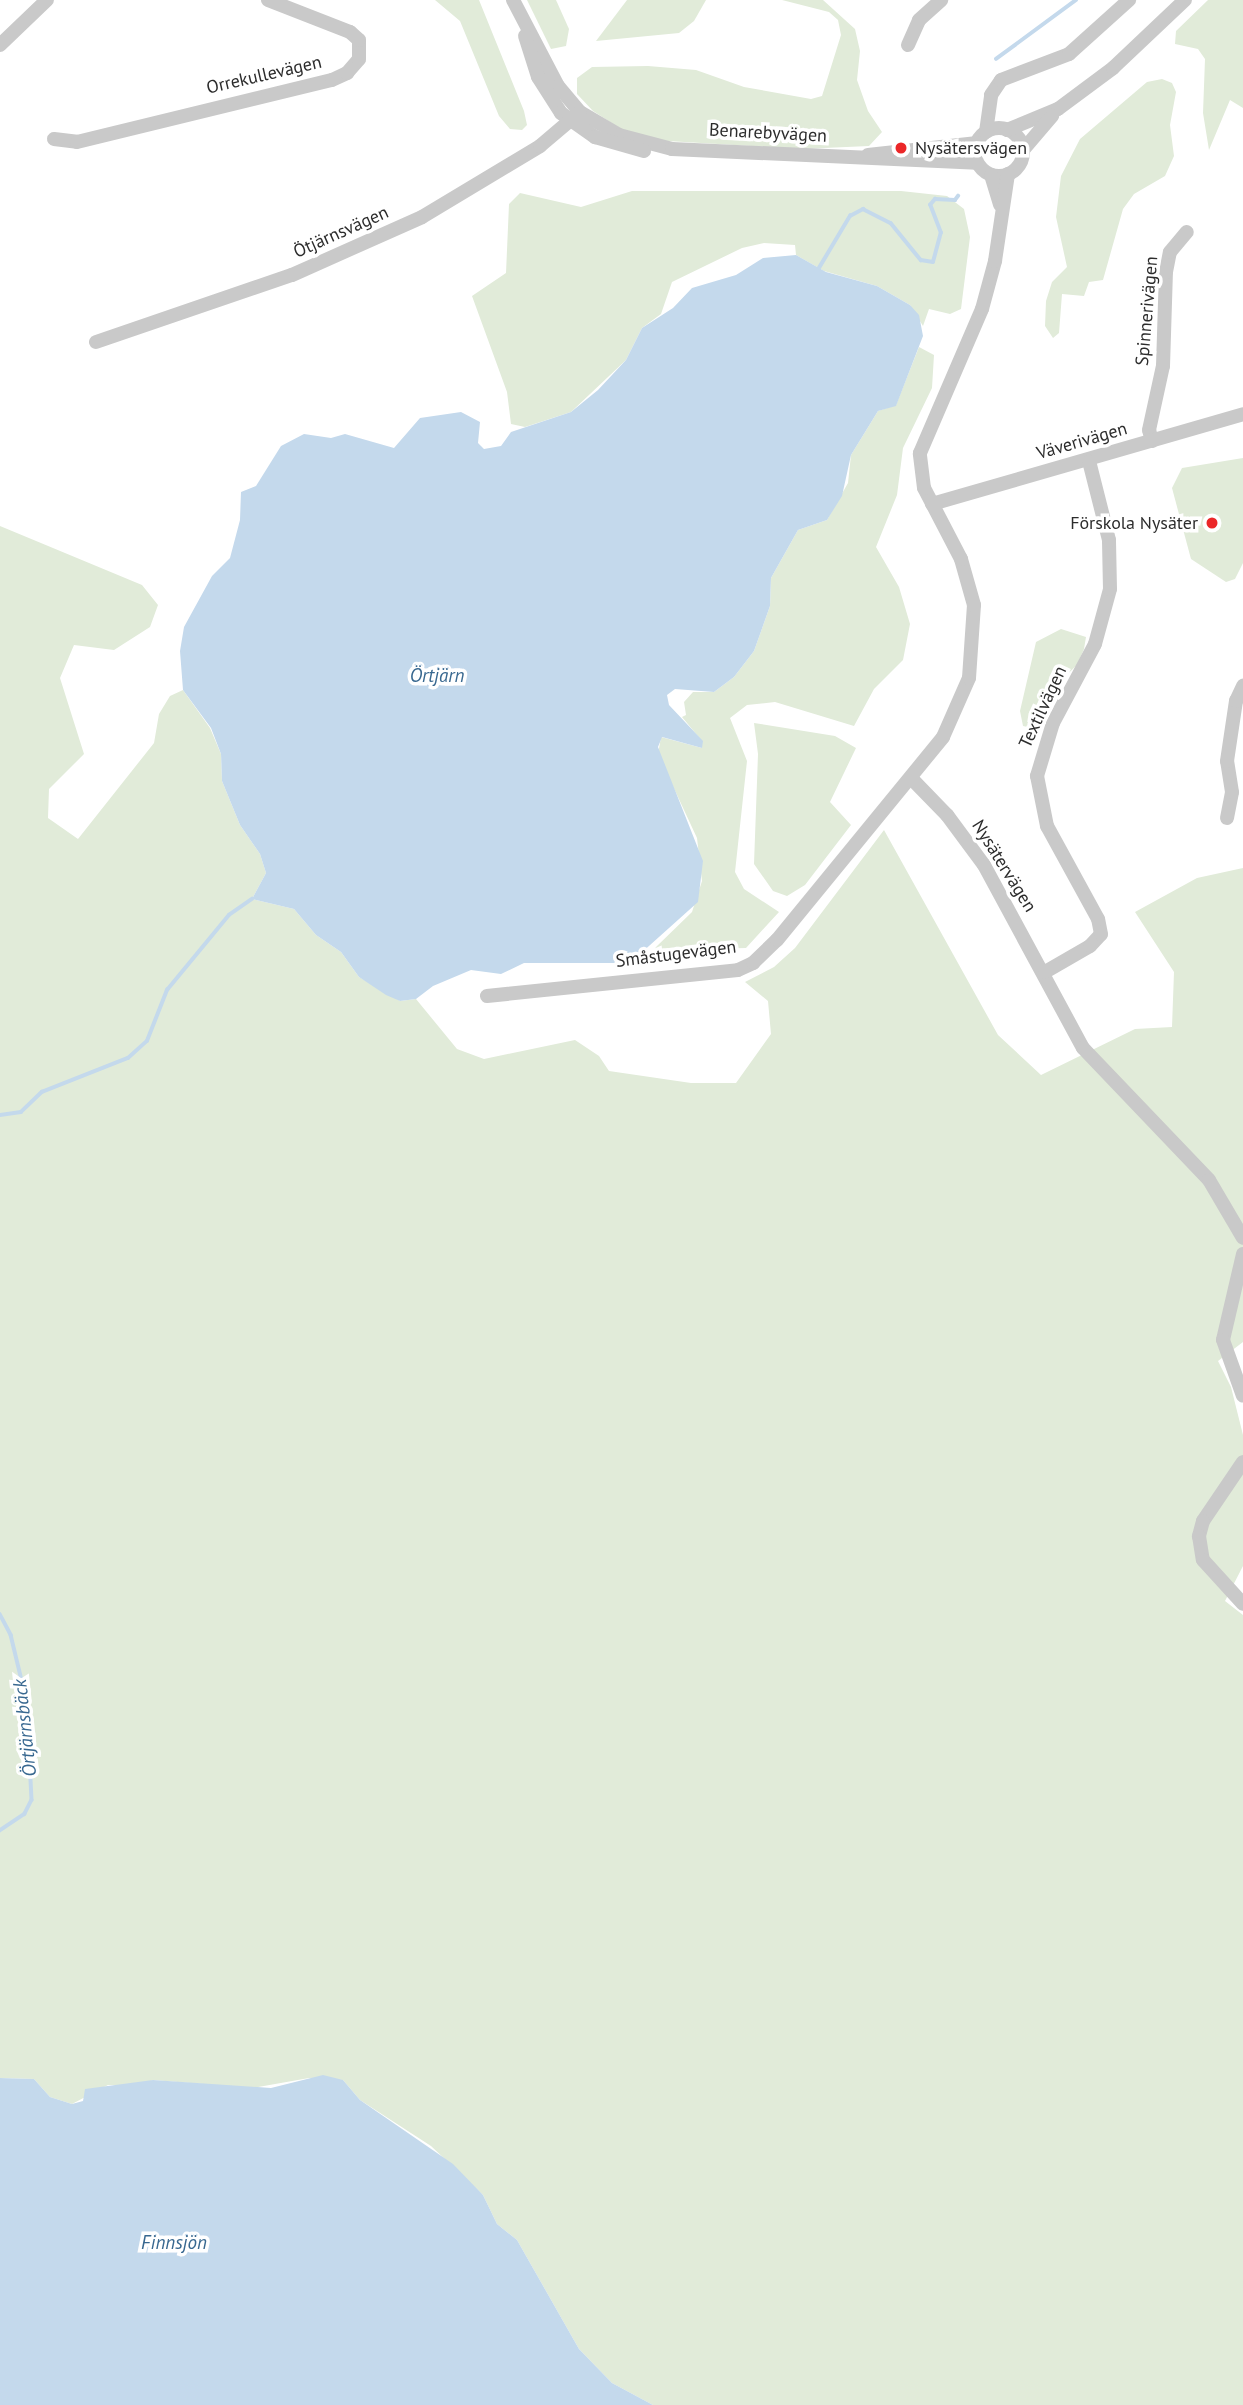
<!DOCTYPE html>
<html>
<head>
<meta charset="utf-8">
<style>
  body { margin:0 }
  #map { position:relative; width:1243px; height:2405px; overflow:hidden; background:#fff; font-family:"PT Sans",sans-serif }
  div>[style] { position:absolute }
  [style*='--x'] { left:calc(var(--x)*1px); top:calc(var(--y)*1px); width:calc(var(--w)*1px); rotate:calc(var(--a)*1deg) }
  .green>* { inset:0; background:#e1ebd9 }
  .water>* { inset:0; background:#c4d9ec }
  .stream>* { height:3.5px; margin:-1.75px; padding:0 1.75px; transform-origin:1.75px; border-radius:1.75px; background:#c4d9ec }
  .minor>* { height:14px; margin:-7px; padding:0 7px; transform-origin:7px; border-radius:7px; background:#c9c9c9 }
  .minor>.ring { margin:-7px; padding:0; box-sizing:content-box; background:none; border:14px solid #c9c9c9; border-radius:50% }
  .dots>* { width:19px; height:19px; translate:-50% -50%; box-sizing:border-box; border:4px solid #fff; border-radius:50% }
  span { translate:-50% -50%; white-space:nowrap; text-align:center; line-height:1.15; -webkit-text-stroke:7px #fff; paint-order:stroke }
  .street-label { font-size:18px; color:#2c2c2c }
  .poi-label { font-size:18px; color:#2c2c2c }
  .left { translate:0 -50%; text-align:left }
  .right { translate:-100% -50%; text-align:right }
  .water-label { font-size:19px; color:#386890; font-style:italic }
</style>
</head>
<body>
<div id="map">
  <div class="green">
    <i style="clip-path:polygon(435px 0,479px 0,524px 111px,527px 125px,522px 130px,510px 129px,499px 116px,460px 21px)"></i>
    <i style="clip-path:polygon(527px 0,556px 0,569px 29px,566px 46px,551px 49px)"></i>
    <i style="clip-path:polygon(627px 0,706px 0,694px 21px,679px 33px,596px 41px)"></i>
    <i style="clip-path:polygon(782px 0,823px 0,855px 29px,860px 51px,857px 80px,868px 111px,882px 132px,869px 146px,801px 149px,651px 140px,629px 134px,593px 111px,577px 94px,577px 78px,592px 67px,648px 66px,696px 70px,744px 87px,811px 99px,822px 96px,841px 35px,838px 20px,829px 12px)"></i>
    <i style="clip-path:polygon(1208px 0,1243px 0,1243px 108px,1230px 100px,1209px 150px,1203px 113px,1205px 59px,1198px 49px,1175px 44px,1176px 31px)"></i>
    <i style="clip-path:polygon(1162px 79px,1172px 83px,1176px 92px,1170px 125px,1174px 156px,1165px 176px,1134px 194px,1123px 209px,1103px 280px,1089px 282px,1084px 296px,1062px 294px,1059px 333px,1053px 338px,1045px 326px,1046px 301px,1052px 282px,1067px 267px,1056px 217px,1061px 176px,1080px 139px,1147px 82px)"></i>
    <i style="clip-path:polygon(632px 191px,901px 191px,947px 196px,964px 209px,970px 237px,961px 309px,950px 314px,929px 309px,923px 326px,910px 305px,877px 286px,824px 271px,796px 255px,795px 245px,764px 243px,742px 248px,672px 282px,661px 314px,642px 328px,626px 360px,571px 412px,525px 427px,511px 424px,507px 392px,472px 296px,506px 273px,509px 204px,520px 193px,581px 207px)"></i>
    <i style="clip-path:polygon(919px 347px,934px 355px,932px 388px,903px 448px,897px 495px,876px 547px,899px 587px,910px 624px,903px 660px,874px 689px,854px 726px,775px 702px,747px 705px,730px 718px,747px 761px,735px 872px,744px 889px,779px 912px,746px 948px,709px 949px,646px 964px,656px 947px,692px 912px,702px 881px,697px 838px,658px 754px,661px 737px,702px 748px,702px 741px,682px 717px,686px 715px,684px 702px,693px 692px,714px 692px,734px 677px,754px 651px,770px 606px,771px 578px,798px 530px,827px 520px,848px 483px,851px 455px,878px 411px,896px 405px)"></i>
    <i style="clip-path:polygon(1243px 458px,1243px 563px,1235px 579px,1226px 582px,1191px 559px,1172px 488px,1182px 468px)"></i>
    <i style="clip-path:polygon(0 526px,142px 585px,158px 605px,150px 627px,114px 650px,74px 645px,60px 678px,84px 754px,49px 789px,48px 818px,78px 839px,154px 743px,159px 714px,170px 696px,183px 690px,210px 728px,221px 754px,222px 781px,240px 825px,260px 854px,266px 873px,252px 899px,294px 909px,316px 935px,341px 952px,359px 977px,400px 1001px,416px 999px,457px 1049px,484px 1059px,575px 1040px,599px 1056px,609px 1071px,691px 1083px,736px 1083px,771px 1034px,768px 1001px,745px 982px,774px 967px,795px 948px,884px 830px,998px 1035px,1041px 1075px,1135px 1029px,1172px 1027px,1174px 972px,1135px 912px,1197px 878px,1243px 868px,1243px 1342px,1218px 1361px,1231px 1387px,1243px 1435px,1243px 1566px,1225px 1601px,1243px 1615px,1243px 2405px,653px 2405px,612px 2383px,579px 2349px,517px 2240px,497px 2224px,483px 2195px,431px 2146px,360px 2100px,343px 2080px,309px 2078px,253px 2088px,153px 2080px,140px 2085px,108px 2085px,72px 2104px,50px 2097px,34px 2079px,0 2078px)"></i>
    <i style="clip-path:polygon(1061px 629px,1086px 637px,1084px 649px,1077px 665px,1051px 690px,1032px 728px,1023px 726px,1020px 711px,1036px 642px)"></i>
    <i style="clip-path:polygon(754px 723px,835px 736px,856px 748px,830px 802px,851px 825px,805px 885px,787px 896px,773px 891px,754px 864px,758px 754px)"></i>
  </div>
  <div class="water">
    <i style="clip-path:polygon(796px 255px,826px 272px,877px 286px,910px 305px,919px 315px,923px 336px,896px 406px,878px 411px,851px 455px,842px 496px,827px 520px,798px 530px,771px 578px,770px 606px,754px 651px,734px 677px,714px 692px,675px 689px,667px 695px,669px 705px,703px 741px,702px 748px,662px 737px,658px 747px,703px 861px,698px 902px,630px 963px,524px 963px,501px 974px,471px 970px,433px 986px,416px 999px,400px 1001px,386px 995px,359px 977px,341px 952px,316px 935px,294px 909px,252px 899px,266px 873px,260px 854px,240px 825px,222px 781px,221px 754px,211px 728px,183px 690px,180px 651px,184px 627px,212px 576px,230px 558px,240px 520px,241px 492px,256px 486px,281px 446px,304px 434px,331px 438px,345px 434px,394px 448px,420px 418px,461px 412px,480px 422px,478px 443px,484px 449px,501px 446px,511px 432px,571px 412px,598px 390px,626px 360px,642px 328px,673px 308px,692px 288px,736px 275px,763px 258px)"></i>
    <i style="clip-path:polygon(323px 2075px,343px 2080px,360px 2100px,453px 2164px,483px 2195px,497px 2224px,517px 2240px,579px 2349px,612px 2383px,653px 2405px,0 2405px,0 2078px,34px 2079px,50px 2097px,72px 2104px,83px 2101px,85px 2089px,153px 2080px,271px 2088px)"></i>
  </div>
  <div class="stream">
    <i style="--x:996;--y:59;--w:99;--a:-36.4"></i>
    <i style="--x:819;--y:268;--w:61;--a:-59.2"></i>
    <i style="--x:850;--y:216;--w:15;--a:-28"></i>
    <i style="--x:863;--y:209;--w:31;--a:27"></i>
    <i style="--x:891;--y:223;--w:48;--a:51"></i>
    <i style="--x:921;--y:260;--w:12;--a:9"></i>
    <i style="--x:933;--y:262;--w:30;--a:-75"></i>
    <i style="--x:941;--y:233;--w:30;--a:-111"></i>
    <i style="--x:930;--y:205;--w:8;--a:-50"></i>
    <i style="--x:935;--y:199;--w:20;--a:3"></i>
    <i style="--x:955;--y:200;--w:5;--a:-53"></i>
    <i style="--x:0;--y:1115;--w:21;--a:-8"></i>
    <i style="--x:21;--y:1112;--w:29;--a:-44"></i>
    <i style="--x:42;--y:1092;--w:92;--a:-21.6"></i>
    <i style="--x:128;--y:1058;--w:25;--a:-42"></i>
    <i style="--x:147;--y:1041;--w:55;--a:-68.6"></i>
    <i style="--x:167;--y:990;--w:97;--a:-50.4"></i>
    <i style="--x:229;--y:915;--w:28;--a:-35"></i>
    <i style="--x:0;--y:1614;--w:24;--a:62"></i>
    <i style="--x:11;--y:1635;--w:68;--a:76.4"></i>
    <i style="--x:27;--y:1701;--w:99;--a:87.1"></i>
    <i style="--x:32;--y:1800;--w:16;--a:117"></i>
    <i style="--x:25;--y:1814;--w:30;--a:146"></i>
  </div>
  <div class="minor">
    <i style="--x:513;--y:0;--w:97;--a:62.4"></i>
    <i style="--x:558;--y:86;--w:34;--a:50"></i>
    <i style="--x:580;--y:112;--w:45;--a:30.5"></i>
    <i style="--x:619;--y:135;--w:55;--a:14.8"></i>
    <i style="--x:672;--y:149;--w:305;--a:2.6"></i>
    <i style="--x:525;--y:36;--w:43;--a:72.4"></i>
    <i style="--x:538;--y:77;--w:43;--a:57.4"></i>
    <i style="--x:561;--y:113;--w:42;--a:35.2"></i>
    <i style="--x:595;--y:137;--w:51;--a:15.9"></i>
    <i style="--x:0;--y:45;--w:65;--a:-43.8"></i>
    <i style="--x:908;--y:45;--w:27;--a:-66"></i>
    <i style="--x:919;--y:20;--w:30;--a:-42"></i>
    <i class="ring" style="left:975px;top:128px;width:34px;height:34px"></i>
    <i style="--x:1007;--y:130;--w:55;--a:-22.4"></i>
    <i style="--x:1058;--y:109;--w:69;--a:-36.7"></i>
    <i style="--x:1113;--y:68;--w:99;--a:-43.4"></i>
    <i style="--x:986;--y:132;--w:37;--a:-82"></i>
    <i style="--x:991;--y:95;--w:18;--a:-56"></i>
    <i style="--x:1001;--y:80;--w:73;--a:-20.9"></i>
    <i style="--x:1069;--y:54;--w:81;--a:-42"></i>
    <i style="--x:54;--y:139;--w:23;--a:7"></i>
    <i style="--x:77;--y:142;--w:262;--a:-13.7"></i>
    <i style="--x:332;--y:80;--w:17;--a:-25"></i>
    <i style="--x:347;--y:73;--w:18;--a:-49"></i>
    <i style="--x:359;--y:59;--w:19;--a:-90"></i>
    <i style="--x:359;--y:40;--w:12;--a:-138"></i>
    <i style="--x:350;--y:32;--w:88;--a:-158.7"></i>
    <i style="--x:1023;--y:150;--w:45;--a:-49.5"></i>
    <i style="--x:868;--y:155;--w:110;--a:-6.3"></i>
    <i style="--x:991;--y:175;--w:31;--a:73"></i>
    <i style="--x:96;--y:342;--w:207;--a:-18.9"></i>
    <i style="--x:292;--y:275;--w:142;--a:-24"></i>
    <i style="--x:422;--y:217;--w:138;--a:-31"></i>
    <i style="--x:540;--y:146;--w:52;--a:-40.4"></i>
    <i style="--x:1152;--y:441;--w:11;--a:-105"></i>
    <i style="--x:1149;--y:430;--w:66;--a:-77.7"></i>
    <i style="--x:1163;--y:366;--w:94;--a:-88.2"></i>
    <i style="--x:1166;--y:272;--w:20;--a:-79"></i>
    <i style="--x:1170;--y:252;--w:26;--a:-50"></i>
    <i style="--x:932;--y:504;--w:324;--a:-16.1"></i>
    <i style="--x:911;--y:778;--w:52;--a:45.8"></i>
    <i style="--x:947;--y:815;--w:62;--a:53.5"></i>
    <i style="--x:984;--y:865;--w:208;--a:61.6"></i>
    <i style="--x:1083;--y:1048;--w:182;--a:46.3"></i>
    <i style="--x:1209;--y:1180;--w:67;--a:59.6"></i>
    <i style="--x:1227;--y:818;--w:26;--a:-79"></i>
    <i style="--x:1232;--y:792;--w:31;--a:-99"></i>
    <i style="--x:1227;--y:761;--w:61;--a:-81.5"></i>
    <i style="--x:1236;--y:701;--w:17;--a:-65"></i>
    <i style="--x:1045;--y:972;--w:52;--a:-30"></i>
    <i style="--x:1090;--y:946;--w:16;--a:-47"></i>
    <i style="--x:1101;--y:934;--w:15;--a:-101"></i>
    <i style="--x:1098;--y:919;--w:106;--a:-118.7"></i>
    <i style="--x:1047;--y:826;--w:51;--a:-101.3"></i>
    <i style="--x:1037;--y:776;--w:55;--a:-73.2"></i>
    <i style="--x:1053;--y:723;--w:89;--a:-62"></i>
    <i style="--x:1095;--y:644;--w:57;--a:-74.7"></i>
    <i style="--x:1110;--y:589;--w:49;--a:-91.2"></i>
    <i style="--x:1109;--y:540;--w:81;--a:-104.2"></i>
    <i style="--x:487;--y:996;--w:252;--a:-5.9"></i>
    <i style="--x:738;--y:970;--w:17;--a:-25"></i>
    <i style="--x:753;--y:963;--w:33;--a:-44"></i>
    <i style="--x:777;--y:940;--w:262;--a:-50.7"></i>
    <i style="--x:943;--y:737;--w:64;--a:-66.2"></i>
    <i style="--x:969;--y:678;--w:73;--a:-86.1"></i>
    <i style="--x:974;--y:605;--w:48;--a:-105.8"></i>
    <i style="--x:961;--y:559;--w:80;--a:-117.5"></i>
    <i style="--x:924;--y:488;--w:35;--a:-97"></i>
    <i style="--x:920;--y:453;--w:157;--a:-66.7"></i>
    <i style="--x:982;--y:309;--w:50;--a:-74.8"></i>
    <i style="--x:995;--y:261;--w:88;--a:-81.5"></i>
    <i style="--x:1243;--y:1254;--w:88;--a:103.1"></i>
    <i style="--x:1223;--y:1340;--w:59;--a:70.3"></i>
    <i style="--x:1243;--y:1462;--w:71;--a:124.1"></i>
    <i style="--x:1203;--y:1521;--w:16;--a:105"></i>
    <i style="--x:1199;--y:1536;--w:24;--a:81"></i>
    <i style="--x:1203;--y:1560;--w:59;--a:47.7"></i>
  </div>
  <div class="dots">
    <i style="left:901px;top:148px;background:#eb2728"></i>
    <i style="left:1212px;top:523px;background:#eb2728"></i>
  </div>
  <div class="street-label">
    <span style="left:264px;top:75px;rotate:-13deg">Orrekullevägen</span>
    <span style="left:768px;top:133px;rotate:3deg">Benarebyvägen</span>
    <span style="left:341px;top:232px;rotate:-24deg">Ötjärnsvägen</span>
    <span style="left:1147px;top:311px;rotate:-85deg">Spinnerivägen</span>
    <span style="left:1082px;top:441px;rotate:-16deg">Väverivägen</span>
    <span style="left:1043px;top:707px;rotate:-65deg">Textilvägen</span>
    <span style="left:1004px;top:866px;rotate:58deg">Nysätervägen</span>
    <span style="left:676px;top:954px;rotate:-7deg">Småstugevägen</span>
  </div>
  <div class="poi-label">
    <span class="left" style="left:915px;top:148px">Nysätersvägen</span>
    <span class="right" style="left:1198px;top:523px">Förskola Nysäter</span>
  </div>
  <div class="water-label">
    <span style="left:437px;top:676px">Örtjärn</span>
    <span style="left:25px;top:1728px;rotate:-96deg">Örtjärnsbäck</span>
    <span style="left:174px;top:2243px">Finnsjön</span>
  </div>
</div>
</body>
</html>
